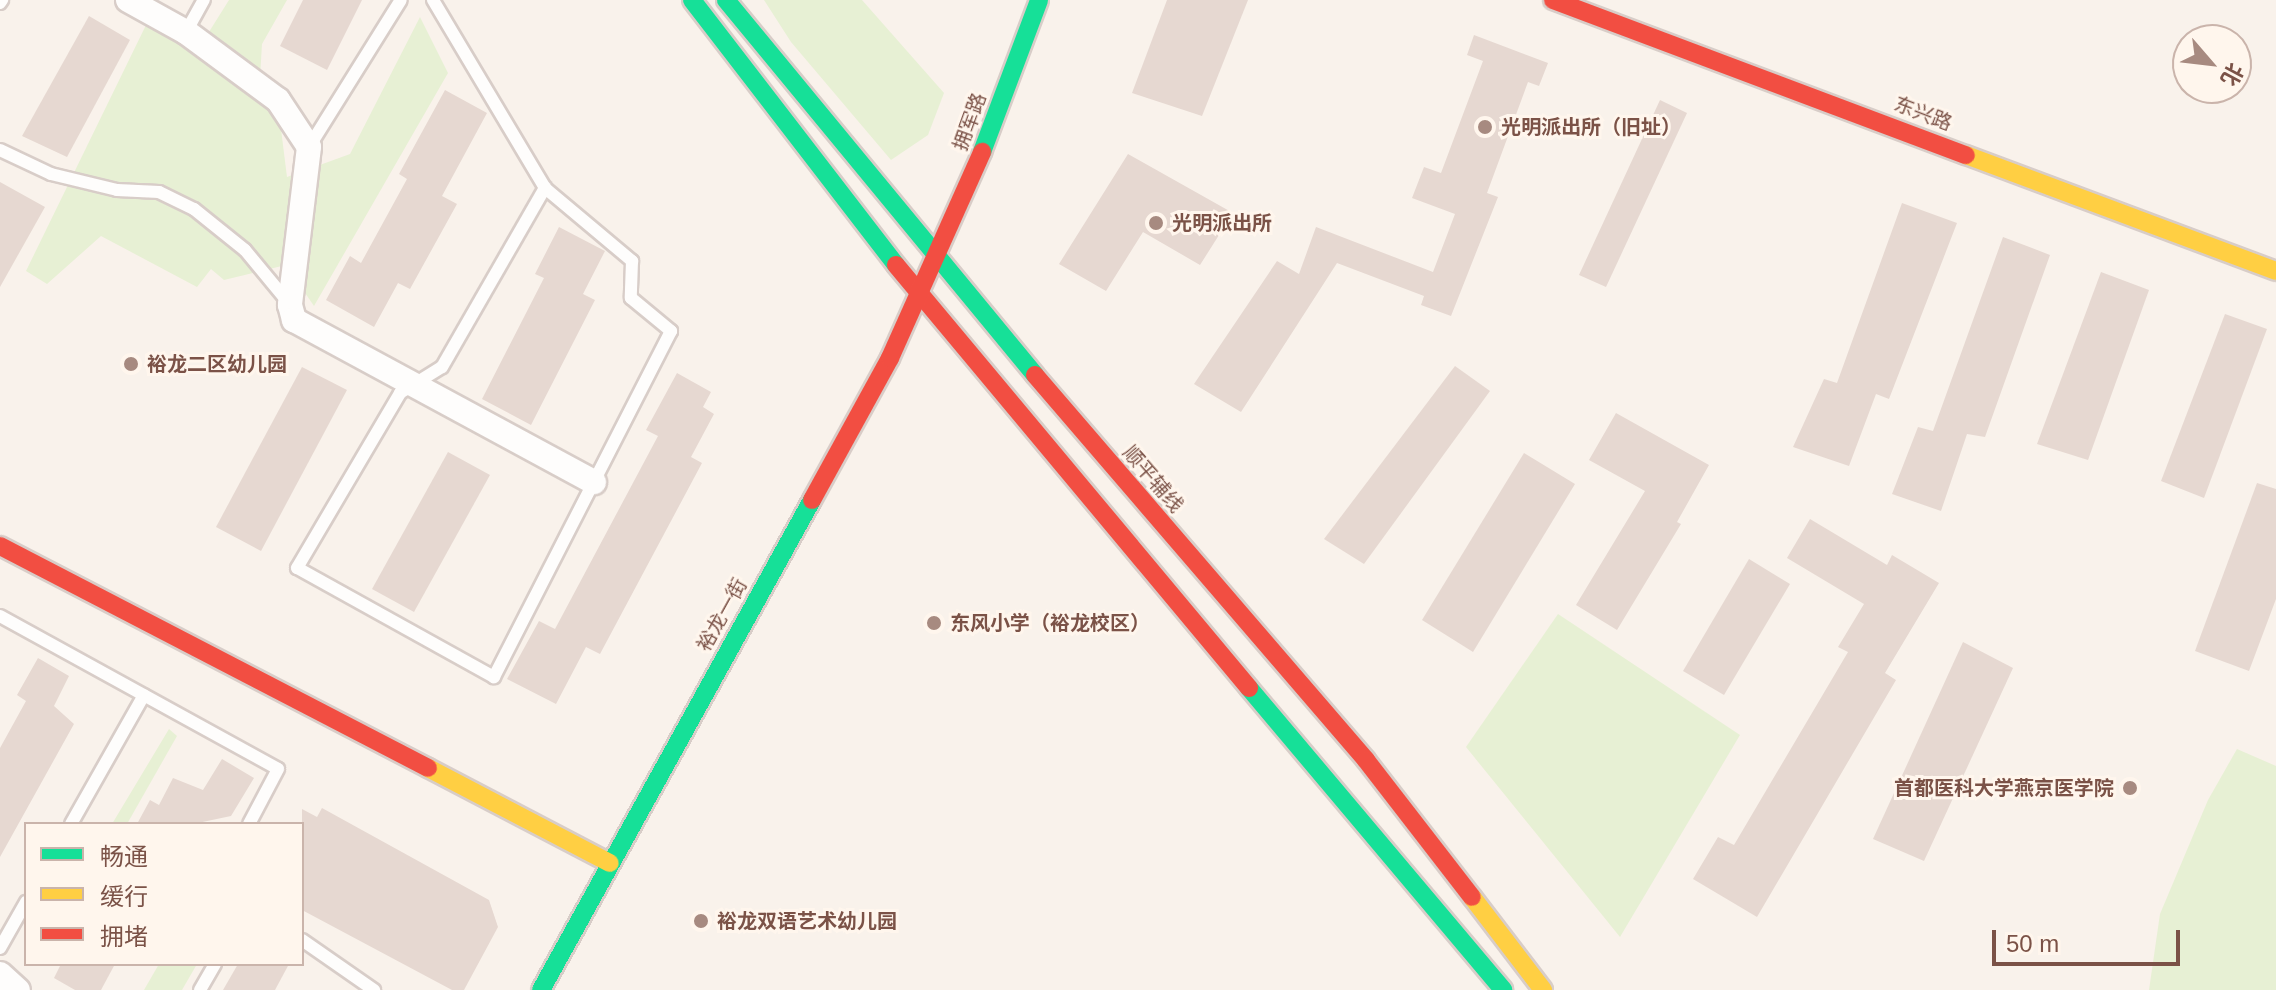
<!DOCTYPE html>
<html>
<head>
<meta charset="utf-8">
<style>
  body { margin:0 }
  #map { position:relative; width:2276px; height:990px; overflow:hidden; background:#f9f2eb; font-family:Arial,"Noto Sans SC",sans-serif }
  div>[style] { position:absolute }
  [style*='--x'] { left:calc(var(--x)*1px); top:calc(var(--y)*1px); width:calc(var(--w)*1px); rotate:calc(var(--a)*1deg) }
  .green>* { inset:0; background:#e7f0d4 }
  .building>* { inset:0; background:#e6d8d1 }
  .roads { filter:drop-shadow(2px 0 #d8cdc8) drop-shadow(-2px 0 #d8cdc8) drop-shadow(0 2px #d8cdc8) drop-shadow(0 -2px #d8cdc8) }
  .lane>* { height:12px; margin:-6px; padding:0 6px; transform-origin:6px; border-radius:6px; background:#fefdfc }
  .street>* { height:24px; margin:-12px; padding:0 12px; transform-origin:12px; border-radius:12px; background:#fefdfc }
  .fast>* { height:18px; margin:-9px; padding:0 9px; transform-origin:9px; border-radius:9px; background:#16e098 }
  .slow>* { height:18px; margin:-9px; padding:0 9px; transform-origin:9px; border-radius:9px; background:#ffcf43 }
  .jam>* { height:18px; margin:-9px; padding:0 9px; transform-origin:9px; border-radius:9px; background:#f24e42 }
  .dots>* { width:22px; height:22px; translate:-50% -50%; box-sizing:border-box; border:4px solid #fff6ed; border-radius:50% }
  span { translate:-50% -50%; white-space:nowrap; text-align:center; line-height:1.15; -webkit-text-stroke:6px #fff6ed; paint-order:stroke }
  .street-label { font-size:20px; color:#7b5247 }
  .poi-label { font-size:20px; color:#7b5247; font-weight:700 }
  .left { translate:0 -50%; text-align:left }
  .right { translate:-100% -50%; text-align:right }
  .legend { position:absolute; left:24px; top:822px; width:280px; height:144px; box-sizing:border-box; background:#fff6ed; border:2px solid #cab4ab; margin:0; padding:10px 14px; list-style:none; font-size:24px; color:#7b5247 }
  .legend li { display:flex; align-items:center; gap:16px; height:40px }
  .legend b { width:40px; border:2px solid #cab4ab }
  .north { position:absolute; left:2172px; top:24px; width:80px; height:80px; box-sizing:border-box; background:#fff6ed; border:2px solid #cab4ab; border-radius:50%; rotate:118deg; font-size:22px; font-weight:700; line-height:32px; text-align:center; color:#7b5247 }
  .north::after { content:''; display:block; margin:auto; width:28px; height:36px; background:#a78a80; clip-path:polygon(50% 0,100% 100%,50% 72%,0 100%) }
  .scale { position:absolute; left:1992px; top:930px; width:188px; height:36px; box-sizing:border-box; border:4px solid #7b5247; border-top:0; padding-left:10px; font-size:24px; line-height:28px; white-space:nowrap; color:#7b5247; -webkit-text-stroke:6px #fff6ed; paint-order:stroke }
</style>
</head>
<body>
<div id="map">
  <div class="green">
    <i style="clip-path:polygon(229px 0,287px 0,262px 44px,259px 94px,280px 121px,287px 177px,350px 154px,420px 17px,448px 73px,314px 306px,286px 265px,224px 280px,211px 269px,197px 287px,101px 236px,47px 284px,26px 271px,147px 23px,197px 51px)"></i>
    <i style="clip-path:polygon(764px 0,862px 0,944px 93px,928px 135px,891px 160px,791px 42px)"></i>
    <i style="clip-path:polygon(1558px 614px,1740px 735px,1620px 937px,1466px 747px)"></i>
    <i style="clip-path:polygon(169px 729px,177px 736px,127px 824px,112px 824px)"></i>
    <i style="clip-path:polygon(2237px 749px,2276px 766px,2276px 990px,2149px 990px,2160px 914px,2208px 800px)"></i>
    <i style="clip-path:polygon(159px 964px,197px 964px,182px 990px,144px 990px)"></i>
  </div>
  <div class="building">
    <i style="clip-path:polygon(303px 0,362px 0,327px 70px,280px 46px)"></i>
    <i style="clip-path:polygon(1167px 0,1248px 0,1202px 116px,1132px 93px)"></i>
    <i style="clip-path:polygon(89px 16px,130px 40px,67px 157px,22px 136px)"></i>
    <i style="clip-path:polygon(1474px 35px,1548px 63px,1539px 86px,1528px 82px,1487px 193px,1498px 197px,1451px 316px,1421px 305px,1424px 296px,1337px 263px,1241px 412px,1194px 384px,1277px 261px,1299px 274px,1316px 227px,1433px 272px,1455px 214px,1412px 198px,1424px 167px,1441px 173px,1483px 61px,1467px 55px)"></i>
    <i style="clip-path:polygon(445px 90px,487px 113px,442px 196px,457px 204px,410px 289px,398px 283px,374px 327px,326px 300px,350px 256px,361px 263px,407px 179px,399px 174px)"></i>
    <i style="clip-path:polygon(1660px 100px,1687px 113px,1606px 287px,1579px 275px)"></i>
    <i style="clip-path:polygon(1128px 154px,1233px 213px,1200px 265px,1143px 232px,1106px 291px,1059px 264px)"></i>
    <i style="clip-path:polygon(0 182px,45px 207px,0 287px)"></i>
    <i style="clip-path:polygon(1902px 203px,1957px 223px,1889px 399px,1876px 394px,1849px 466px,1793px 447px,1824px 379px,1837px 383px)"></i>
    <i style="clip-path:polygon(559px 227px,605px 251px,583px 294px,595px 300px,531px 425px,482px 399px,544px 278px,535px 274px)"></i>
    <i style="clip-path:polygon(2003px 237px,2050px 255px,1985px 437px,1967px 434px,1941px 511px,1892px 494px,1918px 427px,1933px 431px)"></i>
    <i style="clip-path:polygon(2101px 272px,2149px 290px,2088px 460px,2037px 444px)"></i>
    <i style="clip-path:polygon(2225px 314px,2267px 329px,2204px 498px,2161px 481px)"></i>
    <i style="clip-path:polygon(1455px 366px,1490px 391px,1364px 564px,1324px 539px)"></i>
    <i style="clip-path:polygon(302px 367px,347px 390px,261px 551px,216px 527px)"></i>
    <i style="clip-path:polygon(677px 373px,711px 392px,703px 407px,714px 414px,691px 457px,702px 463px,600px 654px,586px 647px,556px 704px,507px 679px,539px 621px,555px 629px,658px 436px,646px 430px)"></i>
    <i style="clip-path:polygon(1616px 413px,1709px 465px,1677px 522px,1681px 524px,1617px 630px,1576px 605px,1645px 491px,1589px 460px)"></i>
    <i style="clip-path:polygon(448px 452px,490px 475px,414px 612px,372px 589px)"></i>
    <i style="clip-path:polygon(1524px 453px,1575px 484px,1473px 652px,1422px 620px)"></i>
    <i style="clip-path:polygon(2257px 483px,2276px 489px,2276px 599px,2249px 671px,2195px 651px)"></i>
    <i style="clip-path:polygon(1810px 519px,1887px 565px,1892px 555px,1939px 583px,1885px 673px,1896px 680px,1757px 917px,1693px 879px,1718px 837px,1734px 845px,1848px 652px,1838px 647px,1864px 604px,1787px 558px)"></i>
    <i style="clip-path:polygon(1749px 559px,1790px 584px,1724px 695px,1683px 671px)"></i>
    <i style="clip-path:polygon(1963px 642px,2013px 668px,1924px 861px,1873px 839px)"></i>
    <i style="clip-path:polygon(38px 658px,69px 676px,54px 706px,74px 724px,0 857px,0 748px,26px 701px,17px 695px)"></i>
    <i style="clip-path:polygon(222px 759px,254px 778px,231px 816px,193px 824px,137px 824px,150px 800px,159px 805px,173px 778px,203px 790px)"></i>
    <i style="clip-path:polygon(322px 808px,489px 900px,498px 927px,464px 990px,452px 990px,302px 910px,302px 809px,317px 817px)"></i>
    <i style="clip-path:polygon(61px 964px,115px 964px,101px 990px,75px 990px,54px 978px)"></i>
    <i style="clip-path:polygon(238px 964px,289px 964px,275px 990px,223px 990px)"></i>
  </div>
  <div class="roads">
    <div class="lane">
      <i style="--x:433;--y:0;--w:219;--a:59.2"></i>
      <i style="--x:0;--y:3;--w:4;--a:-56"></i>
      <i style="--x:186;--y:32;--w:37;--a:-61"></i>
      <i style="--x:309;--y:147;--w:173;--a:-58"></i>
      <i style="--x:0;--y:150;--w:56;--a:25.2"></i>
      <i style="--x:51;--y:174;--w:68;--a:13.6"></i>
      <i style="--x:117;--y:190;--w:42;--a:2.7"></i>
      <i style="--x:159;--y:192;--w:39;--a:26"></i>
      <i style="--x:194;--y:209;--w:65;--a:38.8"></i>
      <i style="--x:245;--y:250;--w:67;--a:50.4"></i>
      <i style="--x:545;--y:188;--w:114;--a:40"></i>
      <i style="--x:632;--y:261;--w:37;--a:92"></i>
      <i style="--x:631;--y:298;--w:52;--a:39.5"></i>
      <i style="--x:671;--y:331;--w:389;--a:117.1"></i>
      <i style="--x:494;--y:677;--w:225;--a:-151"></i>
      <i style="--x:297;--y:568;--w:203;--a:-59.5"></i>
      <i style="--x:400;--y:393;--w:49;--a:-31.8"></i>
      <i style="--x:442;--y:367;--w:207;--a:-60.1"></i>
      <i style="--x:0;--y:616;--w:317;--a:28.8"></i>
      <i style="--x:278;--y:769;--w:62;--a:117.8"></i>
      <i style="--x:71;--y:824;--w:148;--a:-60.5"></i>
      <i style="--x:302;--y:940;--w:88;--a:34.8"></i>
      <i style="--x:0;--y:948;--w:53;--a:-60.5"></i>
      <i style="--x:200;--y:990;--w:30;--a:-60"></i>
    </div>
    <div class="street">
      <i style="--x:128;--y:0;--w:66;--a:28.9"></i>
      <i style="--x:186;--y:32;--w:114;--a:36.5"></i>
      <i style="--x:278;--y:100;--w:56;--a:56.6"></i>
      <i style="--x:309;--y:147;--w:159;--a:96.9"></i>
      <i style="--x:290;--y:305;--w:16;--a:75"></i>
      <i style="--x:294;--y:320;--w:341;--a:28.4"></i>
      <i style="--x:0;--y:974;--w:24;--a:42"></i>
    </div>
    <div class="fast">
      <i style="--x:692;--y:0;--w:334;--a:52.4"></i>
      <i style="--x:726;--y:0;--w:486;--a:50.5"></i>
      <i style="--x:982;--y:152;--w:162;--a:-69.4"></i>
      <i style="--x:1249;--y:688;--w:395;--a:49.9"></i>
      <i style="--x:541;--y:990;--w:560;--a:-61.05"></i>
    </div>
    <div class="slow">
      <i style="--x:1966;--y:155;--w:331;--a:20.5"></i>
      <i style="--x:428;--y:768;--w:205;--a:27.6"></i>
      <i style="--x:1472;--y:897;--w:117;--a:52.6"></i>
    </div>
    <div class="jam">
      <i style="--x:1553;--y:0;--w:441;--a:20.6"></i>
      <i style="--x:896;--y:265;--w:551;--a:50.15"></i>
      <i style="--x:1035;--y:375;--w:508;--a:49.31"></i>
      <i style="--x:1366;--y:760;--w:173;--a:52.3"></i>
      <i style="--x:812;--y:500;--w:162;--a:-61.2"></i>
      <i style="--x:890;--y:358;--w:226;--a:-65.9"></i>
      <i style="--x:0;--y:546;--w:482;--a:27.4"></i>
    </div>
  </div>
  <div class="dots">
    <i style="left:1485px;top:127px;background:#a78a80"></i>
    <i style="left:1156px;top:223px;background:#a78a80"></i>
    <i style="left:131px;top:364px;background:#a78a80"></i>
    <i style="left:934px;top:623px;background:#a78a80"></i>
    <i style="left:2130px;top:788px;background:#a78a80"></i>
    <i style="left:701px;top:921px;background:#a78a80"></i>
  </div>
  <div class="street-label">
    <span style="left:1923px;top:114px;rotate:21deg">东兴路</span>
    <span style="left:970px;top:122px;rotate:-70deg">拥军路</span>
    <span style="left:1153px;top:479px;rotate:49deg">顺平辅线</span>
    <span style="left:722px;top:615px;rotate:-61deg">裕龙一街</span>
  </div>
  <div class="poi-label">
    <span class="left" style="left:1501px;top:127px">光明派出所（旧址）</span>
    <span class="left" style="left:1172px;top:223px">光明派出所</span>
    <span class="left" style="left:147px;top:364px">裕龙二区幼儿园</span>
    <span class="left" style="left:950px;top:623px">东风小学（裕龙校区）</span>
    <span class="right" style="left:2114px;top:788px">首都医科大学燕京医学院</span>
    <span class="left" style="left:717px;top:921px">裕龙双语艺术幼儿园</span>
  </div>
  <ul class="legend">
  <li><b style="height:10px;background:#16e098"></b>畅通</li>
  <li><b style="height:10px;background:#ffcf43"></b>缓行</li>
  <li><b style="height:10px;background:#f24e42"></b>拥堵</li>
  </ul>
  <div class="north">北</div>
  <div class="scale">50 m</div>
</div>
</body>
</html>
